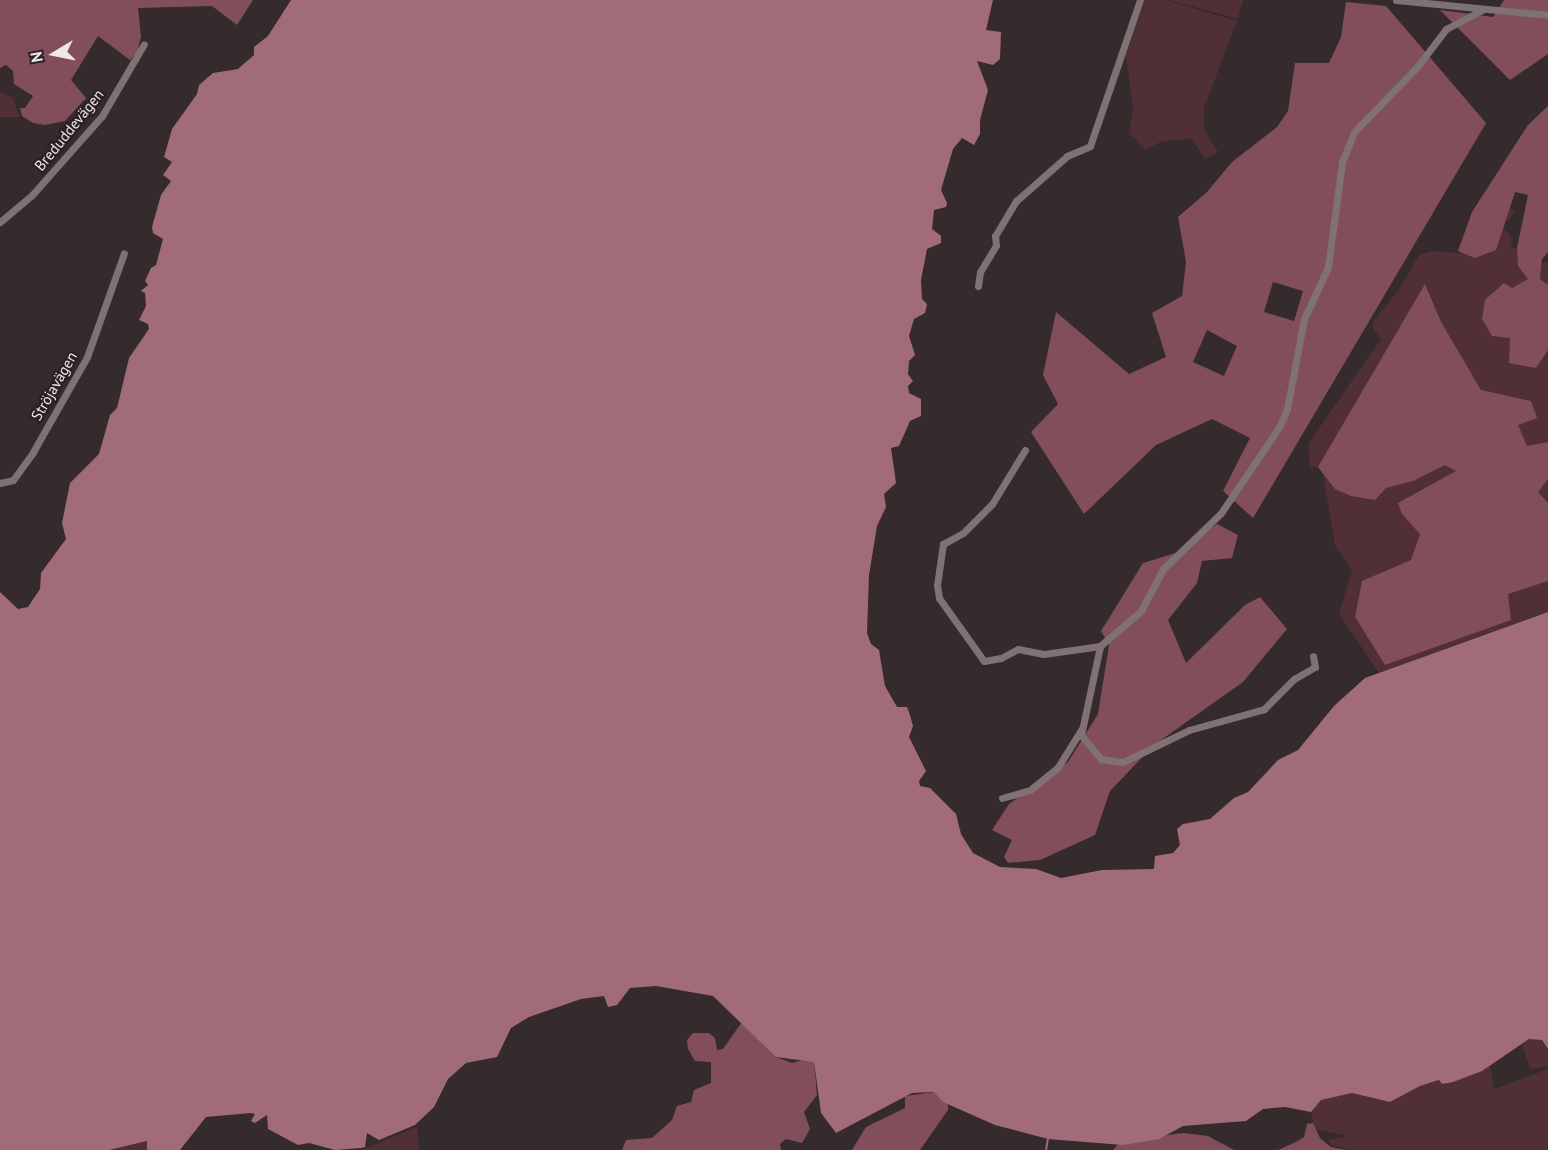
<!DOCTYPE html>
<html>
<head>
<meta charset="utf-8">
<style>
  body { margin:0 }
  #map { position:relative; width:1548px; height:1150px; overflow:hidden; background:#352a2c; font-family:"PT Sans",sans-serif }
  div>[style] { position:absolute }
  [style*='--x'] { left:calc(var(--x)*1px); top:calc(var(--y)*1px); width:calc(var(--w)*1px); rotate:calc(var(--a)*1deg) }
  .green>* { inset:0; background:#502f37 }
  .forest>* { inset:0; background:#834e5c }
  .water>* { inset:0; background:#a26b79 }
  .stream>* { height:2px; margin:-1px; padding:0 1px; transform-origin:1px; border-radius:1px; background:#a26b79 }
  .minor>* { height:7px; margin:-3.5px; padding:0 3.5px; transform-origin:3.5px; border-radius:3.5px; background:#7f7174 }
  span { translate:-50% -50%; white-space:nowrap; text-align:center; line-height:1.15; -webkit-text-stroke:4.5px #2b2023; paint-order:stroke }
  .street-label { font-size:15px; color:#eee6e7 }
  .north { position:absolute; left:24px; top:24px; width:60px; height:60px; -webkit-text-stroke:4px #2b2023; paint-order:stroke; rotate:260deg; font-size:16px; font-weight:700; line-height:24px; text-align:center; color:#eee6e7 }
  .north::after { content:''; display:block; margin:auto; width:21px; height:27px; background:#eee6e7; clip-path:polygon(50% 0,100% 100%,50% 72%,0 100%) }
</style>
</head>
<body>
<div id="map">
  <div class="green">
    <i style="clip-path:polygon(1145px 0,1166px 0,1237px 21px,1204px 108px,1204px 129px,1218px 152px,1205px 159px,1191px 139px,1163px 141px,1146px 149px,1129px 133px,1133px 108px,1126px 56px)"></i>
    <i style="clip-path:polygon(1169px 0,1243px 0,1238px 19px)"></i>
    <i style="clip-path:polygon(0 92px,13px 98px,20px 117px,0 117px)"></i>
    <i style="clip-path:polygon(1507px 206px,1515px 211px,1509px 220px,1499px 223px,1511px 237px,1512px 248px,1523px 249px,1538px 265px,1548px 261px,1548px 612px,1379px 673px,1339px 614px,1352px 570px,1335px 545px,1322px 469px,1310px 466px,1308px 444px,1381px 339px,1373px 329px,1374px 320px,1398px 291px,1419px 255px,1433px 251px,1459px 253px,1468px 248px)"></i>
    <i style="clip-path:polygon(1529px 1039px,1542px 1040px,1548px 1049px,1548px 1067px,1530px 1069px,1522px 1044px)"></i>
    <i style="clip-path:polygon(1490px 1066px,1494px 1089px,1548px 1069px,1548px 1150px,1353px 1150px,1331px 1145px,1328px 1140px,1348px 1136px,1314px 1129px,1311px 1112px,1321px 1100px,1352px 1093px,1390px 1102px,1420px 1086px)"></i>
    <i style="clip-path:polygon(417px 1127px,419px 1150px,361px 1150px,364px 1149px)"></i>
    <i style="clip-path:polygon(147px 1141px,147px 1150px,109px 1150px)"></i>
  </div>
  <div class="forest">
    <i style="clip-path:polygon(0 0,253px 0,237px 25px,212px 6px,138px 8px,141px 37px,137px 52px,130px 60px,98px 36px,71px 80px,86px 98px,65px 121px,45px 125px,33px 123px,22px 116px,20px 108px,25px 108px,33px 96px,14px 84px,13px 71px,6px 65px,0 68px)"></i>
    <i style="clip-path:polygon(1504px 0,1548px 0,1548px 54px,1510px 80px,1440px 10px,1493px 17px)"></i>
    <i style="clip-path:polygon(evenodd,1346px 2px,1386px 6px,1486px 123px,1253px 518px,1223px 491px,1250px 438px,1212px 419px,1156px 445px,1084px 514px,1031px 432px,1058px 404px,1043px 375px,1056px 312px,1129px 374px,1166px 357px,1152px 313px,1182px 296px,1186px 262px,1178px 217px,1207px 192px,1232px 162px,1277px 127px,1288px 111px,1295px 63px,1329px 63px,1341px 37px,1346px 2px,1273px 282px,1303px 291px,1294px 321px,1264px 312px,1273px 282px,1346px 2px,1207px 330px,1237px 346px,1224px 376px,1193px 362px,1207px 330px)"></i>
    <i style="clip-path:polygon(1548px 106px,1548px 252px,1542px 259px,1540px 279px,1548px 285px,1548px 350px,1536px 368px,1509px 363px,1510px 338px,1492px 336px,1482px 319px,1485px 300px,1504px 283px,1512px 288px,1528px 279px,1518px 266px,1517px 248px,1528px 195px,1515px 192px,1496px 250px,1475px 258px,1458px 251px,1472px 212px,1528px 125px)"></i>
    <i style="clip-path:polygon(1425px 284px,1441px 322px,1481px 390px,1531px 401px,1537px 418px,1518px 425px,1527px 446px,1548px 442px,1548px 479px,1538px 492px,1548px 503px,1548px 581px,1508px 594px,1511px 620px,1385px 665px,1355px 617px,1362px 581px,1411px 560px,1420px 534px,1402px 514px,1398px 503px,1456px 471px,1445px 465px,1413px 481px,1386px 488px,1375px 500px,1351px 496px,1335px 489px,1318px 467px)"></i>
    <i style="clip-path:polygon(1217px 524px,1238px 535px,1232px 558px,1202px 561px,1197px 583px,1168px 620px,1186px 663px,1245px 605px,1260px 597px,1287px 629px,1243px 682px,1154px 745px,1110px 791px,1095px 835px,1040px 860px,1008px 863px,1004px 857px,1012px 840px,992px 830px,1009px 804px,1068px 762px,1098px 714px,1109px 645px,1101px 631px,1143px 563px,1179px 552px)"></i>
    <i style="clip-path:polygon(742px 1022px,776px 1057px,792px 1063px,810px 1058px,814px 1061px,817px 1095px,804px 1112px,810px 1129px,802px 1143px,786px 1139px,780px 1144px,781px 1150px,622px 1150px,626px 1140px,652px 1138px,672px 1120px,677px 1106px,691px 1102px,694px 1090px,711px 1083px,711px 1062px,695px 1061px,688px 1049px,687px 1040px,693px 1033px,709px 1033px,715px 1038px,717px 1050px,723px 1049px)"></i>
    <i style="clip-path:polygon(935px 1092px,948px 1100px,948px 1110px,920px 1150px,852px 1150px,866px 1127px,905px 1108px,905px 1096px)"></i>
    <i style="clip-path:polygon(1313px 1123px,1320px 1138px,1331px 1147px,1346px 1150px,1278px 1150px,1298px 1141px,1304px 1137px,1307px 1124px)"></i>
    <i style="clip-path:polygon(1183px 1133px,1208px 1136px,1234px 1150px,1113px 1150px,1121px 1141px)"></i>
  </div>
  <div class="water">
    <i style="clip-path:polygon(291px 0,993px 0,986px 30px,1001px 32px,1000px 59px,993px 65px,977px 61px,988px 90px,980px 120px,980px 134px,974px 145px,962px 138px,953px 149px,941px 190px,947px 203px,946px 207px,934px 210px,932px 229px,941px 236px,941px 243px,927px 249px,921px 280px,922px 299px,927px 304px,925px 313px,914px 319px,909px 336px,915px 355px,909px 361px,908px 374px,913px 381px,908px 386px,909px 393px,921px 399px,921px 416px,910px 421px,899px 446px,891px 448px,896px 483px,884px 494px,886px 507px,877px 526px,869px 575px,867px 633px,871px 644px,879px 650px,885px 686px,897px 707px,907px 707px,910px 715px,913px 726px,909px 737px,926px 771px,919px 781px,920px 786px,930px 788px,956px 814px,961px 834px,973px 853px,1000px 867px,1036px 869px,1061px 878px,1102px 870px,1154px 869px,1155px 856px,1173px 853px,1180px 845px,1177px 829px,1183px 824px,1210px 819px,1234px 798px,1248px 792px,1278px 760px,1298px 750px,1334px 706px,1365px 678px,1548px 612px,1548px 1049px,1542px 1040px,1529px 1039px,1482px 1071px,1453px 1082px,1442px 1084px,1439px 1080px,1420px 1086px,1390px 1102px,1352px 1093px,1321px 1100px,1311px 1112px,1285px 1107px,1263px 1109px,1246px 1121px,1183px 1126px,1159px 1139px,1123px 1145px,1048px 1139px,995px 1125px,943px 1102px,934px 1092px,912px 1093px,836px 1133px,821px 1113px,814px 1062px,776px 1057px,713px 996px,656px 986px,630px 988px,617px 1005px,608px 1007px,604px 996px,581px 999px,529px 1017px,511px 1028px,497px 1057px,466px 1063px,448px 1079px,434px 1107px,415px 1125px,379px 1140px,367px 1133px,365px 1147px,361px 1148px,335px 1150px,309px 1143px,298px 1145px,268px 1129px,267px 1115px,255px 1123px,251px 1121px,255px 1114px,251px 1113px,206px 1117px,180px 1150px,147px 1150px,147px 1141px,109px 1150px,0 1150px,0 592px,18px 609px,28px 607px,40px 589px,41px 573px,66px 539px,62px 523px,70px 483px,99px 454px,110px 415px,117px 408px,129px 358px,149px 329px,148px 324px,139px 320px,146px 306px,145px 293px,141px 291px,148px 285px,145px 281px,151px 268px,156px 265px,163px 239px,153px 233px,152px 227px,161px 195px,171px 181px,163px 175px,172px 162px,164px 157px,172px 129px,197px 94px,199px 85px,213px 73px,238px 69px,254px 55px,254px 47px,268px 36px)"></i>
  </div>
  <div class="stream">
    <i style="--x:1046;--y:1150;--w:11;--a:-80"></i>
  </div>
  <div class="minor">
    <i style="--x:1396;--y:0;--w:153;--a:5.6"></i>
    <i style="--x:0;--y:222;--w:42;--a:-40.2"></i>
    <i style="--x:32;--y:195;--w:106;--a:-48.5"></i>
    <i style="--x:102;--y:116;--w:83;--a:-59.7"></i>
    <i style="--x:978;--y:286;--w:14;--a:-82"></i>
    <i style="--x:980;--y:272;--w:31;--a:-59"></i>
    <i style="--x:996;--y:245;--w:9;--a:-96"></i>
    <i style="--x:995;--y:236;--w:41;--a:-59"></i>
    <i style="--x:1016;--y:201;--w:68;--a:-41.4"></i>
    <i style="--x:1067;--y:156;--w:25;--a:-23"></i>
    <i style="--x:1090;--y:146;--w:154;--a:-71.1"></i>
    <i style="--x:1025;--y:450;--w:63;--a:121.4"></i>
    <i style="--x:992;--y:504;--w:41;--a:135"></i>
    <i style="--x:963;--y:533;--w:23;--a:151"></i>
    <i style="--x:943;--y:544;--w:41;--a:98.3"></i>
    <i style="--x:937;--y:585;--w:13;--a:81"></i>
    <i style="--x:939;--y:598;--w:77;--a:54.5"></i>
    <i style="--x:984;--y:661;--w:17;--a:-10"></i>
    <i style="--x:1001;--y:658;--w:19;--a:-28"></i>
    <i style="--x:1018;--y:649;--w:26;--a:11"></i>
    <i style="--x:1044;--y:654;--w:57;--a:-8.1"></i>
    <i style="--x:0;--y:483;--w:13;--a:-13"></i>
    <i style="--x:13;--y:480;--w:34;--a:-54"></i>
    <i style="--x:33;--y:452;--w:109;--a:-60.4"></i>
    <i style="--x:87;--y:357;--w:110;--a:-70.4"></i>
    <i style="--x:1122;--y:762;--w:21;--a:-172"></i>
    <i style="--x:1101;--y:759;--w:31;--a:-130"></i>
    <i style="--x:1081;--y:735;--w:91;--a:-77.9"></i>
    <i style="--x:1100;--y:646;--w:54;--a:-40.5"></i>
    <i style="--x:1141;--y:611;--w:47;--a:-62.4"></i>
    <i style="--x:1163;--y:569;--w:81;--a:-44"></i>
    <i style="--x:1221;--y:513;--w:105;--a:-55.9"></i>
    <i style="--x:1280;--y:426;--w:18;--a:-68"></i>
    <i style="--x:1287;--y:409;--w:92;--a:-79.3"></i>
    <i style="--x:1304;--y:319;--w:57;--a:-65.2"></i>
    <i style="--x:1328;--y:267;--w:106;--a:-82.4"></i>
    <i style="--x:1342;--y:162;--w:32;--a:-68"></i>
    <i style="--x:1354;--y:132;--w:91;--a:-45.9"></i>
    <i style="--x:1417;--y:67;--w:48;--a:-52.7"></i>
    <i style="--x:1446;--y:29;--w:41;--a:-27.8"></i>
    <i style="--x:1123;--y:762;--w:73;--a:-25.9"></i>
    <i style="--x:1189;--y:730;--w:78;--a:-15.6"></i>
    <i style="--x:1264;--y:709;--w:42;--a:-45"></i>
    <i style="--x:1294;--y:679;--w:24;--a:-30"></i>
    <i style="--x:1315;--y:667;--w:11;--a:-100"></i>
    <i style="--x:1002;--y:798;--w:29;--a:-16"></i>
    <i style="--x:1030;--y:790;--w:36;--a:-39"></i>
    <i style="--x:1058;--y:767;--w:44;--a:-58.1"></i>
  </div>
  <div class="street-label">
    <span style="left:69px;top:130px;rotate:-51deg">Breduddevägen</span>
    <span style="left:54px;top:386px;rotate:-60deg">Ströjavägen</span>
  </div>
  <div class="north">N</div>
</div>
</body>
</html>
